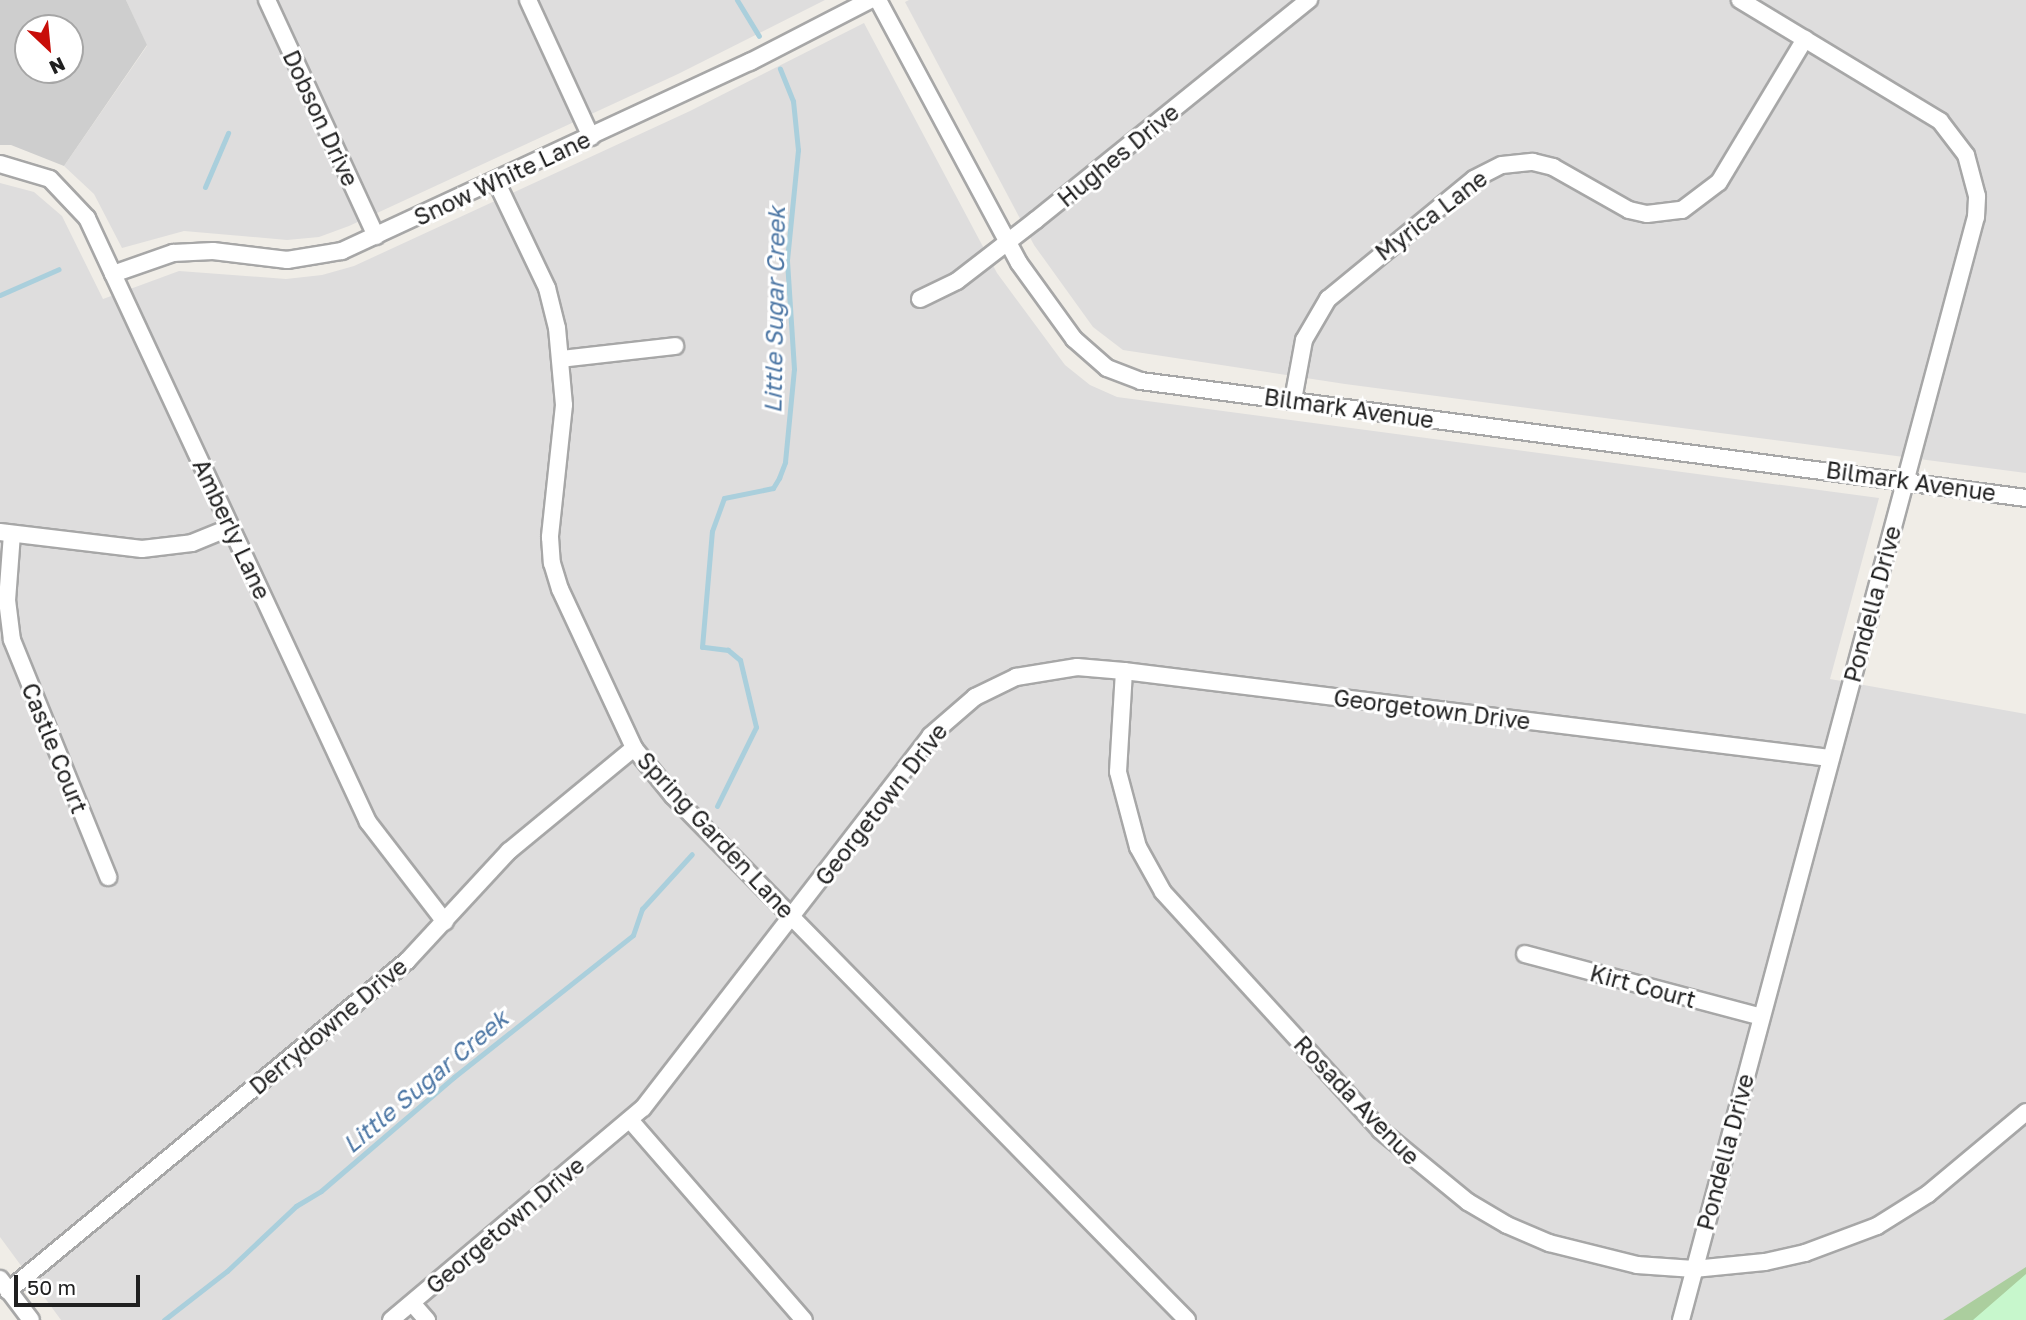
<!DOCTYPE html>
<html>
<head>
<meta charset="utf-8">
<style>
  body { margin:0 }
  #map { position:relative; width:2026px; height:1320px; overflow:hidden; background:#f0ede7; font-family:"Golos Text",sans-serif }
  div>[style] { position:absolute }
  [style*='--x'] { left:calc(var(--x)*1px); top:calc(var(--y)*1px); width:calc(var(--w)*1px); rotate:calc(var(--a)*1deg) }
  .residential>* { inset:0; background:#dedddd }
  .religious>* { inset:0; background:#cecece }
  .forest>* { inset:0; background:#abce9e }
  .park>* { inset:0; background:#c7f7cc }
  .stream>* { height:5px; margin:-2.5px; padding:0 2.5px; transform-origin:2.5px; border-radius:2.5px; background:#aacfdc }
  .roads { filter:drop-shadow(2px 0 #a7a7a7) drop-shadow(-2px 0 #a7a7a7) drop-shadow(0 2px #a7a7a7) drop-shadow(0 -2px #a7a7a7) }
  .street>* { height:16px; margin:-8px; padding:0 8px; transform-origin:8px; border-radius:8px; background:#fff }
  span { translate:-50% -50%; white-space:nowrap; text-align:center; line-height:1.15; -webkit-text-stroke:6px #fff; paint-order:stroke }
  .street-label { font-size:23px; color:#202020 }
  .water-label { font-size:24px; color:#4d77a5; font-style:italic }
  .north { position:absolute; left:14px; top:14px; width:70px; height:70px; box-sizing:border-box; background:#fff; border:2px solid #a6a6a6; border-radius:50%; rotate:154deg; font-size:19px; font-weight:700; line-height:28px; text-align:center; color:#202020 }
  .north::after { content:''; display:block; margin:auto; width:24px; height:32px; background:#c80e09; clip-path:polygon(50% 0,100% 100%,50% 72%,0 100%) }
  .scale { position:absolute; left:14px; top:1275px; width:126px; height:32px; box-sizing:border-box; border:4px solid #202020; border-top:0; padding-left:9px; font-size:21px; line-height:24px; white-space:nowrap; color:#202020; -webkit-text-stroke:5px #fff; paint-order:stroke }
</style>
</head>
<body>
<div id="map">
  <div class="residential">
    <i style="clip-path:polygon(126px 0,825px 0,678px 74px,349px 226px,319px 237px,287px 240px,184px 231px,122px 248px,94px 194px,64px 166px,147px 46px)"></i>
    <i style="clip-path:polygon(909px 0,2026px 0,2026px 473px,1345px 384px,1123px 350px,1093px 327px,1034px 245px,905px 2px)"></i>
    <i style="clip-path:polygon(864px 23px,997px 273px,1065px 365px,1090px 385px,1117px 397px,1879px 498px,1830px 679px,2026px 714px,2026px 1274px,1973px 1320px,61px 1320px,0 1237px,0 183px,34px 192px,62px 216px,103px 299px,179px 271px,286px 279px,322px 275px,354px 266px,690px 111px)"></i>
  </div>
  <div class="religious">
    <i style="clip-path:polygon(evenodd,0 0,126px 0,147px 45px,64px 166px,11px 145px,0 145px,0 0,28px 28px,70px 28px,70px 70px,28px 70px,28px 28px)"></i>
  </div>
  <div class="forest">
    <i style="clip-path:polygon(2026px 1267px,2026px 1320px,1943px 1320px)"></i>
  </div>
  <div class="park">
    <i style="clip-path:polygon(2026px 1274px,2026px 1320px,1973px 1320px,2003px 1294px)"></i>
  </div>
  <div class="stream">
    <i style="--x:737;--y:0;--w:42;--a:58.6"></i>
    <i style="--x:205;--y:187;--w:59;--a:-66.9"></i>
    <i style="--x:0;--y:295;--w:64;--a:-23.8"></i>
    <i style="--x:717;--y:806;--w:88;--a:-63.7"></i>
    <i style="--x:756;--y:727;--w:69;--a:-103.4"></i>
    <i style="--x:740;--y:660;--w:16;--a:-140"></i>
    <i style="--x:728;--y:650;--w:26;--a:-173"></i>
    <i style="--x:702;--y:647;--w:116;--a:-85.1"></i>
    <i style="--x:712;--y:531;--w:35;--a:-70"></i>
    <i style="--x:724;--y:498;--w:50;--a:-11.5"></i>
    <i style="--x:773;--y:488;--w:12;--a:-59"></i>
    <i style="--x:779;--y:478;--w:17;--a:-69"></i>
    <i style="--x:785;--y:462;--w:93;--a:-84.5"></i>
    <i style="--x:794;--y:369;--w:109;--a:-93.7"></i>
    <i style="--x:787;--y:260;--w:111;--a:-84.3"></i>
    <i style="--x:798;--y:150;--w:49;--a:-95.8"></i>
    <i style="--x:793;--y:101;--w:35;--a:-112"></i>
    <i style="--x:164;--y:1320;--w:80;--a:-37.9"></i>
    <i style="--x:227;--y:1271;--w:95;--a:-43.3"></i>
    <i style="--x:296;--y:1206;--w:29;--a:-31"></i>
    <i style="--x:321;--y:1191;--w:175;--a:-40.6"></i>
    <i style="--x:454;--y:1077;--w:228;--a:-38.4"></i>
    <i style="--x:633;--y:935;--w:28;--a:-71"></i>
    <i style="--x:642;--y:909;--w:74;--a:-47.7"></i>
  </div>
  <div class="roads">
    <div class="street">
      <i style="--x:267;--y:0;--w:260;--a:65.2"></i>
      <i style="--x:528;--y:0;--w:151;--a:65.3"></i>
      <i style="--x:878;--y:0;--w:298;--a:61.8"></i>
      <i style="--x:1019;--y:263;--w:94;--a:54.1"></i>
      <i style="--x:1074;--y:339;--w:44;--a:41.3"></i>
      <i style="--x:1107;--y:368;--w:36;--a:21"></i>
      <i style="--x:1141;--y:381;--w:893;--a:7.53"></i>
      <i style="--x:0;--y:164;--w:52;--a:16.7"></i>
      <i style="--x:50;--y:179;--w:54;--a:46.5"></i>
      <i style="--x:87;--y:218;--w:666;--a:65.05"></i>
      <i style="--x:368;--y:822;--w:126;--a:52.4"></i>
      <i style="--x:496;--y:181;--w:119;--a:64.5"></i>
      <i style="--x:547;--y:288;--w:41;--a:76"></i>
      <i style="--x:557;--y:328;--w:77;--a:84.8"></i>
      <i style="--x:564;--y:405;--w:133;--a:96.1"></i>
      <i style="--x:550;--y:537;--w:26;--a:86"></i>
      <i style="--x:552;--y:563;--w:27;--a:73"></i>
      <i style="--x:560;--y:589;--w:175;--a:65"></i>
      <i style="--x:634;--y:748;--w:62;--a:50.9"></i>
      <i style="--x:673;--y:796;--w:734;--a:45.55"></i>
      <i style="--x:113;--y:274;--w:64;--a:-19.3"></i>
      <i style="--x:173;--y:253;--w:40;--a:-2.9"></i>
      <i style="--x:213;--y:251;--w:75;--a:6.9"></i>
      <i style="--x:287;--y:260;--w:56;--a:-9.3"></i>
      <i style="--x:342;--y:251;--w:450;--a:-24.9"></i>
      <i style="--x:750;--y:62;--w:135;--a:-27.3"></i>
      <i style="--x:920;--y:299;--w:41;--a:-25.9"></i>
      <i style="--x:957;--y:281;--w:100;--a:-37.7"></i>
      <i style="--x:1036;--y:220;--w:351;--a:-38.9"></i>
      <i style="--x:561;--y:359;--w:115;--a:-6.5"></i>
      <i style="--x:1293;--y:400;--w:61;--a:-79.6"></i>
      <i style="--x:1304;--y:340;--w:48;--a:-59.7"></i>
      <i style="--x:1328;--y:299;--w:189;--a:-39.4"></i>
      <i style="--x:1474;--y:179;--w:31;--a:-27"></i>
      <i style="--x:1502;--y:165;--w:31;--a:-6"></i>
      <i style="--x:1533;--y:162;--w:21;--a:14"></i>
      <i style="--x:1553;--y:167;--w:87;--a:29.5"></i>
      <i style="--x:1629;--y:210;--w:18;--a:13"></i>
      <i style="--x:1647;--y:214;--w:35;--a:-7"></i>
      <i style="--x:1682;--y:210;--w:46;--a:-37.1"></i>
      <i style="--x:1719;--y:182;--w:167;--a:-59"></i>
      <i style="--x:0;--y:532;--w:143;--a:6.8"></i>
      <i style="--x:142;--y:549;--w:50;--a:-6.8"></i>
      <i style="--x:192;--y:543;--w:42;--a:-22.3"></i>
      <i style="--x:12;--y:534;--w:66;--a:94.3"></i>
      <i style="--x:7;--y:600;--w:40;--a:82.9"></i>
      <i style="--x:12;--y:640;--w:256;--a:67.9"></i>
      <i style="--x:1124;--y:671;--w:101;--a:93.4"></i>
      <i style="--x:1118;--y:772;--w:78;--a:75.1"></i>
      <i style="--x:1138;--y:847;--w:51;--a:60.9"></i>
      <i style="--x:1163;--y:892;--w:322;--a:47.6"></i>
      <i style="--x:1380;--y:1130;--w:114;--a:39.3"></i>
      <i style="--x:1468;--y:1202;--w:45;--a:30.5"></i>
      <i style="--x:1507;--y:1225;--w:46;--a:23.2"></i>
      <i style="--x:1549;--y:1243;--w:91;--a:14"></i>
      <i style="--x:1637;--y:1265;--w:57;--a:4"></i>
      <i style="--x:1694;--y:1269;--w:71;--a:-5.6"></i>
      <i style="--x:1765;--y:1262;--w:41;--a:-12.7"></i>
      <i style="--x:1805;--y:1253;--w:77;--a:-20.6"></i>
      <i style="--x:1877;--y:1226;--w:60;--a:-32.1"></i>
      <i style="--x:1928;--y:1194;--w:128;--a:-39.9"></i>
      <i style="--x:1525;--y:954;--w:244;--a:14.9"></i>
      <i style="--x:630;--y:1120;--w:265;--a:49"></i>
      <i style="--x:0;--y:1279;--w:51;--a:52.9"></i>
      <i style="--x:8;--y:1291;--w:518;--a:-39.59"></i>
      <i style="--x:407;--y:961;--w:150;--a:-47.2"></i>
      <i style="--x:509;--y:851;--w:162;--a:-39.5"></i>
      <i style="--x:412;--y:1303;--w:23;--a:49"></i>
      <i style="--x:391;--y:1320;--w:329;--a:-40.1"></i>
      <i style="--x:643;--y:1108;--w:470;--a:-52.3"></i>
      <i style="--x:930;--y:736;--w:60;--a:-40.9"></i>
      <i style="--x:975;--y:697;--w:46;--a:-26"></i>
      <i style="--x:1016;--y:677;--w:62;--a:-9.3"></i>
      <i style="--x:1077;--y:667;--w:47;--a:4.9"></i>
      <i style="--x:1124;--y:671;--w:711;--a:7.03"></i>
      <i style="--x:1681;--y:1320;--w:1142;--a:-75.03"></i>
      <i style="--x:1976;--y:217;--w:21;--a:-87"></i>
      <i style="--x:1977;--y:196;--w:42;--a:-105"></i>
      <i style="--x:1966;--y:155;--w:43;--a:-127.4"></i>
      <i style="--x:1940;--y:121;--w:234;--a:-148.8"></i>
    </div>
  </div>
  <div class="street-label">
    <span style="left:321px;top:118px;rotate:65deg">Dobson Drive</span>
    <span style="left:1118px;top:155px;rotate:-39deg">Hughes Drive</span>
    <span style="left:502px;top:178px;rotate:-25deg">Snow White Lane</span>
    <span style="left:1431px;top:215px;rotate:-37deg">Myrica Lane</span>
    <span style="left:1349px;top:408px;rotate:8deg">Bilmark Avenue</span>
    <span style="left:1911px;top:481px;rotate:8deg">Bilmark Avenue</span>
    <span style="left:232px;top:529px;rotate:65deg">Amberly Lane</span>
    <span style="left:1872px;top:604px;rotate:-75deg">Pondella Drive</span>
    <span style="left:1432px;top:709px;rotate:7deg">Georgetown Drive</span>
    <span style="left:55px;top:748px;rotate:68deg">Castle Court</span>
    <span style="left:881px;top:804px;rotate:-52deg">Georgetown Drive</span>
    <span style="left:716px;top:835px;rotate:47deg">Spring Garden Lane</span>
    <span style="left:1643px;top:986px;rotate:15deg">Kirt Court</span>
    <span style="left:328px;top:1026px;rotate:-40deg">Derrydowne Drive</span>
    <span style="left:1357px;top:1100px;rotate:46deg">Rosada Avenue</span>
    <span style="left:1725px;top:1152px;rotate:-75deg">Pondella Drive</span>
    <span style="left:505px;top:1225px;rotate:-40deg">Georgetown Drive</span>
  </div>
  <div class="water-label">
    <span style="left:774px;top:310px;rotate:-89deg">Little Sugar Creek</span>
    <span style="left:425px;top:1081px;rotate:-40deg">Little Sugar Creek</span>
  </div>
  <div class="north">N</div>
  <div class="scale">50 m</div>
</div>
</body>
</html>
